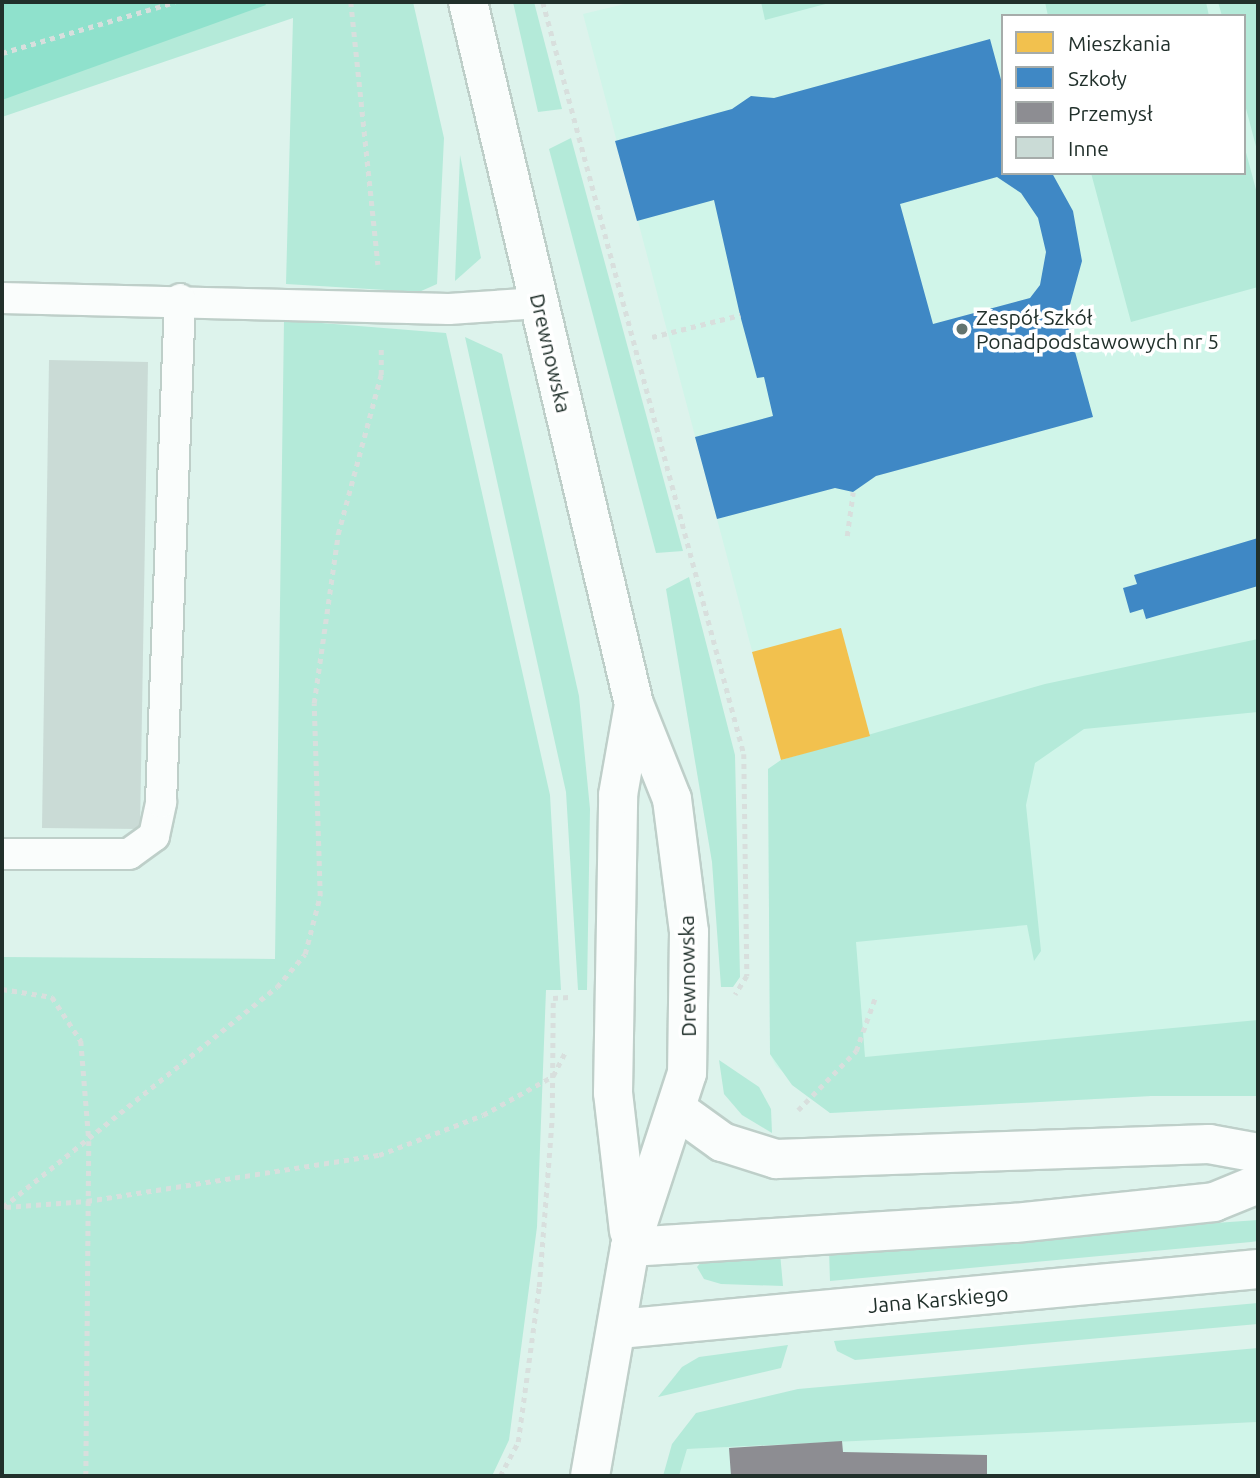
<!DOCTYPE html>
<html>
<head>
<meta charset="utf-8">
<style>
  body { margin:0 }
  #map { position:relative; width:1260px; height:1478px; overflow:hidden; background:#ddf3ec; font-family:Ubuntu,sans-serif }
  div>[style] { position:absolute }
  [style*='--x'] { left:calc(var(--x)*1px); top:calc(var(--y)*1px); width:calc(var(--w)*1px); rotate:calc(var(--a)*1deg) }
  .built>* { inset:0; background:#d0f5e9 }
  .green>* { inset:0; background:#b4ead9 }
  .forest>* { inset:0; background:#8fe1cc }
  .homes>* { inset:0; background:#f2c14e }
  .schools>* { inset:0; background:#3f88c5 }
  .industry>* { inset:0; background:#8d8d92 }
  .building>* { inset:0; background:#cadbd6 }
  .path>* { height:4.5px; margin-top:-2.25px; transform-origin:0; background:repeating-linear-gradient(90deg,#d8dfdd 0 5px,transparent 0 10px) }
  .roads { filter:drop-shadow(2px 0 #becfc9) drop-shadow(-2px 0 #becfc9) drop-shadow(0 2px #becfc9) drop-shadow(0 -2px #becfc9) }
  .lane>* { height:30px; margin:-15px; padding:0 15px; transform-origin:15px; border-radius:15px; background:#fafdfc }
  .secondary>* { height:38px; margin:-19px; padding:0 19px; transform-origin:19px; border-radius:19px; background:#fafdfc }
  .dots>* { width:19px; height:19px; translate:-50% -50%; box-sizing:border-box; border:4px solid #fff; border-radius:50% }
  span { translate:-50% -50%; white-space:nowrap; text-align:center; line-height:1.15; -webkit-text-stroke:7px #fff; paint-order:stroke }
  .poi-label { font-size:21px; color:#21302b }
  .left { translate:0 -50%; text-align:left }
  .street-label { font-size:21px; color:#21302b }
  .frame { position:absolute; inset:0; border:4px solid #21302b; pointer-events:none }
  .legend { position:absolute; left:1001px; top:14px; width:245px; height:161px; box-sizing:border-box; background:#fff; border:2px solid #a6acaa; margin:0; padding:9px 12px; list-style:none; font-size:21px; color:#21302b }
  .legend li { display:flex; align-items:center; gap:14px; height:35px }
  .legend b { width:35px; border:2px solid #a6acaa }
</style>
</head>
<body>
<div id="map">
  <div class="built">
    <i style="clip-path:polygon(evenodd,633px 2px,1258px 2px,1258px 1096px,1151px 1096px,830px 1113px,776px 1066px,770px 1054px,768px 769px,781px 760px,583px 14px,633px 2px,1003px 16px,1244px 16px,1244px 173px,1003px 173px,1003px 16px)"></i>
    <i style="clip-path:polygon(1258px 1422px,1258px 1476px,679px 1476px,687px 1449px)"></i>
  </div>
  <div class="green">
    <i style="clip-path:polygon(2px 2px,413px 2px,444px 138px,437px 284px,419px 292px,286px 284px,293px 18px,2px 117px)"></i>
    <i style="clip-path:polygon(513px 2px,534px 2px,562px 109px,538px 112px)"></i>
    <i style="clip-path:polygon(761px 2px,833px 2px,765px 20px)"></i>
    <i style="clip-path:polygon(1045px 2px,1206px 2px,1209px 16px,1048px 16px)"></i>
    <i style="clip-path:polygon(1218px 2px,1258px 2px,1258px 154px,1244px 101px,1244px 16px,1222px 16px)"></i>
    <i style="clip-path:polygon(571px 138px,683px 551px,656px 553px,549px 149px)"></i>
    <i style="clip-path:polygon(1244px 145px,1258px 197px,1258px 287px,1131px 322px,1091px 173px,1244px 173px)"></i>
    <i style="clip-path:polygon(460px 155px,481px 258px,455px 281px)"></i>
    <i style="clip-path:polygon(284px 320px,446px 333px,550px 795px,561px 990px,546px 990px,537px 1227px,509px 1440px,492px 1476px,2px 1476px,2px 957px,275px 959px)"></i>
    <i style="clip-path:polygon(465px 337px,502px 354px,579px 696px,590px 809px,587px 990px,578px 990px,566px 792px)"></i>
    <i style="clip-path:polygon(689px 577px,735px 755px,740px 977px,733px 987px,721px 987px,712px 862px,666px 589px)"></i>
    <i style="clip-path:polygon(1258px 639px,1258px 712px,1084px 729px,1035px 763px,1026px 805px,1041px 951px,1034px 961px,1027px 925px,856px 942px,865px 1057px,1258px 1020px,1258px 1096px,1151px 1096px,830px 1113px,792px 1085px,770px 1054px,768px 769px,781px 760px,1045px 684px)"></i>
    <i style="clip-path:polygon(719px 1060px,759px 1087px,771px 1109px,772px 1133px,742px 1115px,724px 1094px)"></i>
    <i style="clip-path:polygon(1258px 1220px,1258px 1241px,1251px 1242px,830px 1281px,829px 1250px)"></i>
    <i style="clip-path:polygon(780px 1253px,783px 1286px,721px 1284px,704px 1279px,697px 1267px,702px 1261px)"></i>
    <i style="clip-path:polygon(1258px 1303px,1258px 1324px,855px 1360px,837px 1351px,834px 1341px)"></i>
    <i style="clip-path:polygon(788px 1345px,781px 1368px,658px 1397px,682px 1367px,699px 1357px)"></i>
    <i style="clip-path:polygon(1258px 1348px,1258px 1422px,687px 1449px,679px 1476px,663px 1476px,672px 1444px,696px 1413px,798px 1389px)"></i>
  </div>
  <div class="forest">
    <i style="clip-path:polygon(2px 2px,264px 2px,266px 5px,2px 100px)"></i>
  </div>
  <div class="homes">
    <i style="clip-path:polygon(841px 628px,870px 736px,781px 760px,752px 652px)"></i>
  </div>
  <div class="schools">
    <i style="clip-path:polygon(evenodd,990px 39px,1003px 87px,1003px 173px,1052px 173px,1073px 211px,1082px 261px,1066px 319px,1093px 417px,876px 476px,853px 492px,835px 488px,717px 519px,695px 437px,773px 416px,764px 377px,757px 378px,740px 315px,714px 200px,637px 221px,615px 141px,732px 109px,751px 96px,774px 98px,990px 39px,997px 177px,1021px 193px,1038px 218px,1046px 252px,1040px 285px,1030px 298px,933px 324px,900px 204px,997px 177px)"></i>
    <i style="clip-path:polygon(1258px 538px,1258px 586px,1146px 619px,1143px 609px,1130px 613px,1123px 588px,1137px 584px,1134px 575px)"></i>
  </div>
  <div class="industry">
    <i style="clip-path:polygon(842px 1441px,843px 1452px,987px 1455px,987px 1476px,731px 1476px,729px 1448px)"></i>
  </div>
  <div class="building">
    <i style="clip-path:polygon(49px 360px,148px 362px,140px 829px,42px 828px)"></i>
  </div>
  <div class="path">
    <i style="--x:351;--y:2;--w:264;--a:84.1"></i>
    <i style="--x:543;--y:2;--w:778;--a:75.04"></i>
    <i style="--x:744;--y:754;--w:222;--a:89.2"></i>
    <i style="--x:747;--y:976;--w:22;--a:122"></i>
    <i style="--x:2;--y:53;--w:180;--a:-16.4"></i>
    <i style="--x:652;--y:337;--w:91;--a:-14"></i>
    <i style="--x:847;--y:536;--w:44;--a:-82.2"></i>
    <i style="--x:2;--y:989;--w:51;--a:9.1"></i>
    <i style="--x:52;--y:997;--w:53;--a:56.6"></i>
    <i style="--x:81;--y:1041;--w:100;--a:85.4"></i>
    <i style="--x:89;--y:1141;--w:335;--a:90.5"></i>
    <i style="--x:798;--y:1110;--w:83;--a:-45.5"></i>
    <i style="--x:856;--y:1051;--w:56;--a:-70.3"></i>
    <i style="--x:3;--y:1207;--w:351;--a:-38.8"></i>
    <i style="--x:277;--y:987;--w:43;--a:-49.7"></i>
    <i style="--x:305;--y:954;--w:60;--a:-75.5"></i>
    <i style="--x:320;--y:896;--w:193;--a:-91.8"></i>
    <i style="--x:314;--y:703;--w:171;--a:-81.9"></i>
    <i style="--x:338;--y:534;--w:165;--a:-74.9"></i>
    <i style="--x:381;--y:375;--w:28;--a:-90"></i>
    <i style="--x:6;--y:1207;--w:81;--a:-4.2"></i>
    <i style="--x:87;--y:1201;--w:296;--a:-9"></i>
    <i style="--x:379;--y:1155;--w:111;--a:-21"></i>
    <i style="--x:483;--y:1115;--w:80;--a:-29.1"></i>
    <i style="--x:553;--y:1076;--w:28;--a:-63"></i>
    <i style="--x:500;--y:1476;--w:38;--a:-62"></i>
    <i style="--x:518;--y:1442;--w:156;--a:-82.3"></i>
    <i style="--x:539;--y:1287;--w:169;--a:-85.6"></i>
    <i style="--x:552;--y:1118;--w:120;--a:-89.5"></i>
    <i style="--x:553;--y:998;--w:16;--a:-4"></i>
  </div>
  <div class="roads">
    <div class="lane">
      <i style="--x:2;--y:298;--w:447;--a:1.4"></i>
      <i style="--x:449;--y:309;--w:90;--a:-3.8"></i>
      <i style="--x:2;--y:854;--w:127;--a:0"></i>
      <i style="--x:129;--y:854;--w:31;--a:-36"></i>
      <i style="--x:154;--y:836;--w:35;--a:-78"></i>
      <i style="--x:161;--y:802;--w:503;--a:-87.84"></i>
    </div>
    <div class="secondary">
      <i style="--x:468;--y:2;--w:721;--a:76.7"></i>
      <i style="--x:634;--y:704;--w:102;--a:68.2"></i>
      <i style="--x:672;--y:799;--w:134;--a:82.7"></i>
      <i style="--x:689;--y:932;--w:141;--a:90.8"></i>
      <i style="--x:687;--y:1073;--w:183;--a:108.1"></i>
      <i style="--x:630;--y:1247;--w:232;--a:99.9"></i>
      <i style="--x:679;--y:1111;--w:53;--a:35.8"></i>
      <i style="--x:722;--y:1142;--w:57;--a:17.5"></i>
      <i style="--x:776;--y:1159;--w:433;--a:-2"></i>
      <i style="--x:1209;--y:1144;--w:50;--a:10.4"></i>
      <i style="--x:629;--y:1231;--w:139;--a:-96.6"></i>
      <i style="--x:613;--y:1093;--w:298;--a:-89"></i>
      <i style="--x:618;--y:795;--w:92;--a:-80"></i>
      <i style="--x:630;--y:1247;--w:386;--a:-3.6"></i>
      <i style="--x:1015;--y:1223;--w:200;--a:-6"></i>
      <i style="--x:1214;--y:1202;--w:48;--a:-22.2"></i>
      <i style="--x:619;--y:1329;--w:642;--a:-5.36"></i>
    </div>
  </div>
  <div class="dots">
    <i style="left:962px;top:329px;background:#63746f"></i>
  </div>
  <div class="poi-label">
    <span class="left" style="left:976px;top:329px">Zespół Szkół<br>Ponadpodstawowych nr 5</span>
  </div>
  <div class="street-label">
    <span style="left:551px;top:353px;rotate:77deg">Drewnowska</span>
    <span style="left:687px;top:976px;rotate:-91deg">Drewnowska</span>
    <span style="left:938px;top:1299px;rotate:-5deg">Jana Karskiego</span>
  </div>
  <div class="frame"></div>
  <ul class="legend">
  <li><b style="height:19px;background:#f2c14e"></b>Mieszkania</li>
  <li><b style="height:19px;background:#3f88c5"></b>Szkoły</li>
  <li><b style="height:19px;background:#8d8d92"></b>Przemysł</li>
  <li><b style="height:19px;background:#cadbd6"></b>Inne</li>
  </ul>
</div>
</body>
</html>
